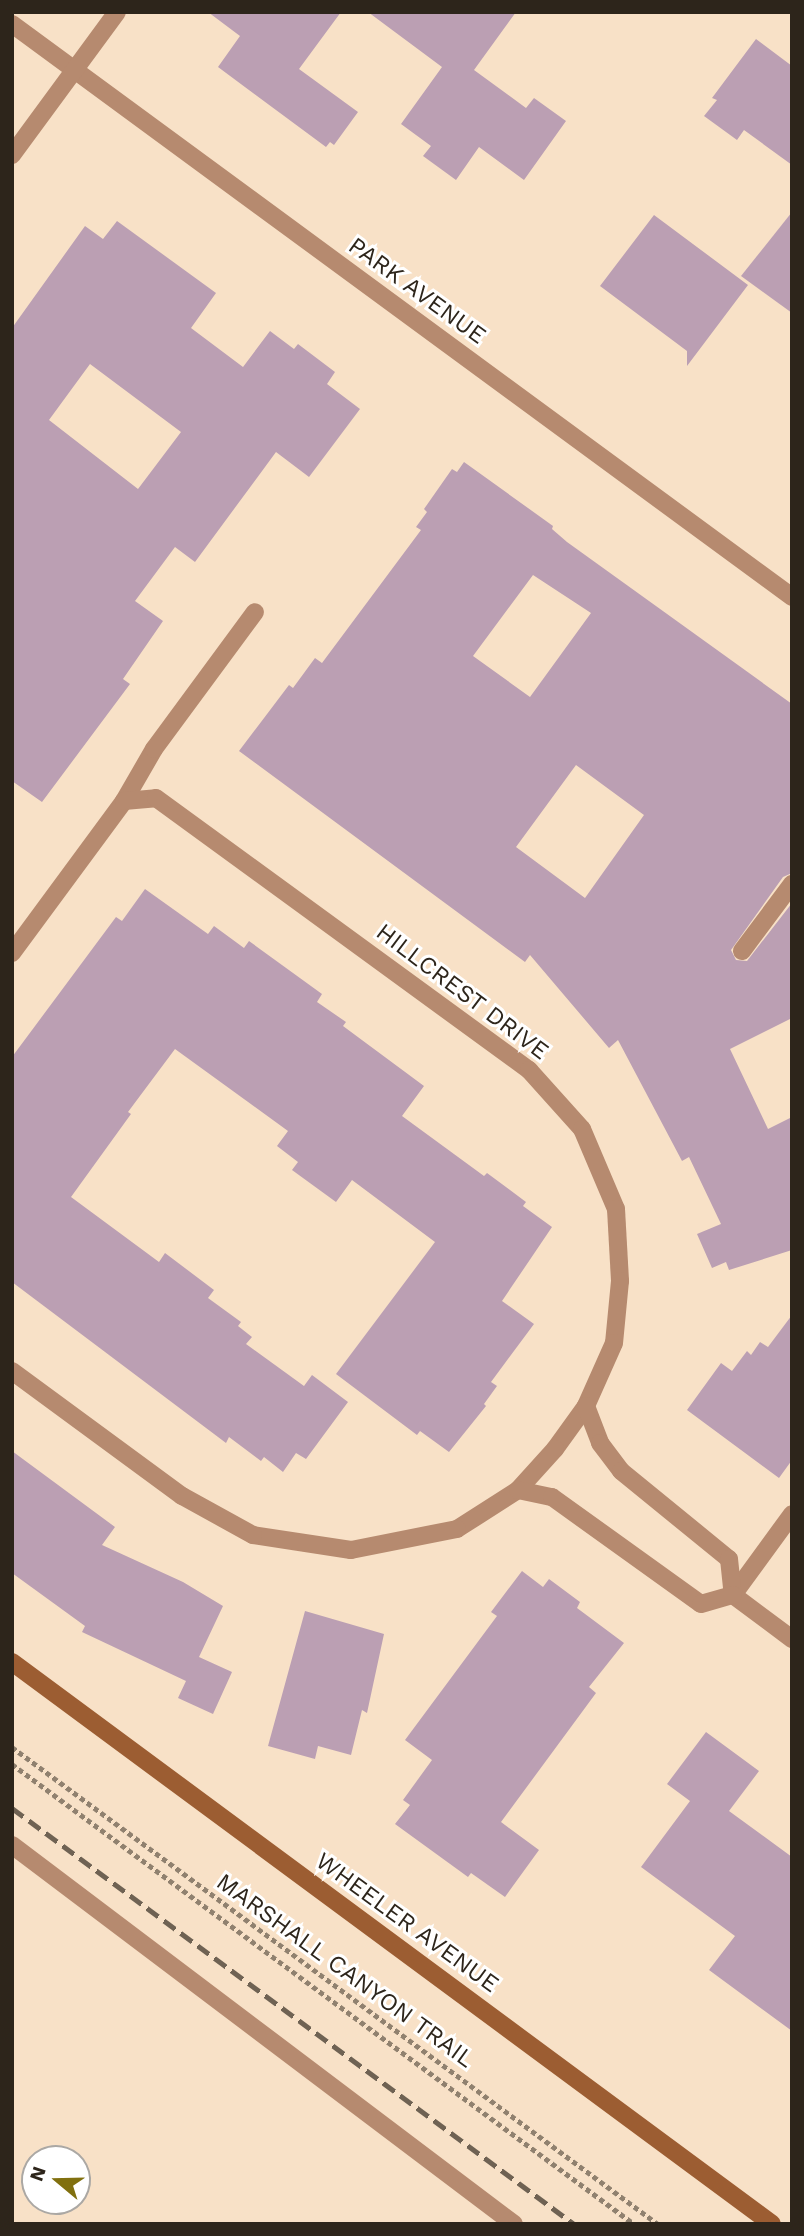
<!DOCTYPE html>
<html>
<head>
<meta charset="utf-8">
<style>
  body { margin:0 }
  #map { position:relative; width:804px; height:2236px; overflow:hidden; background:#f8e1c7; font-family:"Work Sans",sans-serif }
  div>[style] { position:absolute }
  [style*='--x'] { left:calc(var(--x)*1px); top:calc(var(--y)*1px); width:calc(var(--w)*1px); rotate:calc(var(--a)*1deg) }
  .building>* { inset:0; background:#bb9fb3 }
  .path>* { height:4.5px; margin-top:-2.25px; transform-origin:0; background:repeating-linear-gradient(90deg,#90816f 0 5px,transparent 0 8.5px) }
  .lane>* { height:18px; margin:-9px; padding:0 9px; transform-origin:9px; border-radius:9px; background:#b68a6f }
  .street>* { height:18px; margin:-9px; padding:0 9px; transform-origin:9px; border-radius:9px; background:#b68a6f }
  .secondary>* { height:18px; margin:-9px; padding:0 9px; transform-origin:9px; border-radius:9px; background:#9c5d32 }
  .rail>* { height:5px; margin-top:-2.5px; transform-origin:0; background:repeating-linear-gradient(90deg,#6f6253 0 14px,transparent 0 21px) }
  span { translate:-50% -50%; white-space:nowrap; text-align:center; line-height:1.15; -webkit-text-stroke:6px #fff; paint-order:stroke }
  .street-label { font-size:24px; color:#2d251b }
  .frame { position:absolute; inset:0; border:14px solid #2d251b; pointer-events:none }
  .north { position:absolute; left:21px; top:2145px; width:70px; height:70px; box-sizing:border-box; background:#fff; border:2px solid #aba8a4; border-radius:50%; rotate:289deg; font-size:19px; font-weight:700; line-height:28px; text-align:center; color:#2d251b }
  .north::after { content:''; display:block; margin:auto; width:24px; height:32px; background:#81700f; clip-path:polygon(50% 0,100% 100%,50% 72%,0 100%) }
</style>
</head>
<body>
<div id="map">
  <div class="building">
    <i style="clip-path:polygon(208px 12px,341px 12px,299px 69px,358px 112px,334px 145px,330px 142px,326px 147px,218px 67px,240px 36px)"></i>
    <i style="clip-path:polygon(368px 12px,516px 12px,474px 70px,526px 108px,534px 98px,566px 121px,524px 180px,479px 147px,456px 180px,423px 156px,431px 146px,401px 124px,442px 67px)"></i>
    <i style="clip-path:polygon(756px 39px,792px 66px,792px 165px,744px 130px,737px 140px,704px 116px,717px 100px,712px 98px)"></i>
    <i style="clip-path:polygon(792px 212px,792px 313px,741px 276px)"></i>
    <i style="clip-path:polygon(654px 215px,748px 285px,687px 366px,687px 351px,600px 286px)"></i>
    <i style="clip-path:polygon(evenodd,117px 221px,216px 293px,191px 328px,243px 367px,270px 331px,294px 349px,298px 344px,335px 372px,327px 384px,360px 409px,309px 477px,276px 452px,195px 562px,175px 547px,135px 601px,163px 621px,123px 679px,130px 684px,42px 802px,12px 781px,12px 328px,85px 226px,103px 239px,117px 221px,90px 364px,181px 432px,138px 489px,49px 420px,90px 364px)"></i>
    <i style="clip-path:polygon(evenodd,464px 462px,553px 526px,552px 529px,567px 542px,792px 704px,792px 873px,783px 877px,731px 950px,736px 960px,747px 961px,792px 903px,792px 1018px,730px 1049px,768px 1129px,792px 1117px,792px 1250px,729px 1270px,726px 1262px,712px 1268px,697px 1234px,721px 1224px,689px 1157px,682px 1161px,618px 1040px,609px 1048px,530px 955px,525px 962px,239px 751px,289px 685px,293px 688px,315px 658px,322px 663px,421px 530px,416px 527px,427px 512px,424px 509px,452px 469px,457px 472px,464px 462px,533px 575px,591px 613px,530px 697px,473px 656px,533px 575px,464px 462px,576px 765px,644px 815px,585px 898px,516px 847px,576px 765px)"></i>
    <i style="clip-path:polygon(145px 889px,208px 934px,214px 926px,244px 948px,249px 941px,322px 994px,317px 1002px,346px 1022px,343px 1026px,424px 1086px,402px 1116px,484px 1176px,487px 1173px,526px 1202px,523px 1206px,552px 1227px,502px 1301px,534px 1324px,491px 1382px,497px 1386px,484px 1404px,486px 1406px,449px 1452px,420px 1431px,417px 1435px,336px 1374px,435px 1242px,352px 1180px,336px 1202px,292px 1170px,298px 1162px,277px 1146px,288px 1131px,175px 1049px,128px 1112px,131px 1114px,71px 1197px,159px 1262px,165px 1253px,214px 1290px,208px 1298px,241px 1322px,238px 1326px,252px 1337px,246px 1344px,304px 1386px,312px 1375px,348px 1402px,306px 1459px,296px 1453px,283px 1472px,264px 1457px,261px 1461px,229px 1437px,226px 1443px,12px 1282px,12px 1057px,116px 917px,122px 921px)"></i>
    <i style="clip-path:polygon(792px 1315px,792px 1460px,779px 1478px,687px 1410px,721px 1363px,732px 1371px,747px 1351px,751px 1355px,760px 1342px,768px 1347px)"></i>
    <i style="clip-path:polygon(12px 1451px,115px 1527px,102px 1545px,183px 1582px,223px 1606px,199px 1657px,232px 1672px,213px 1714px,178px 1698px,186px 1681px,82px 1632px,85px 1626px,12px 1573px)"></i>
    <i style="clip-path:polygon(522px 1571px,543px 1587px,549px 1579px,580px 1602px,577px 1608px,624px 1643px,589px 1687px,596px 1693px,501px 1822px,539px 1850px,505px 1897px,471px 1873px,468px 1877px,395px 1824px,410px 1805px,403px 1800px,432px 1760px,405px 1740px,497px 1616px,491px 1612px)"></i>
    <i style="clip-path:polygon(305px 1611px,384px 1634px,367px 1713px,362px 1710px,351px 1755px,318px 1746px,315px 1759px,268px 1746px)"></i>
    <i style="clip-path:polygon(706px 1732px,759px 1771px,729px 1811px,792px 1857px,792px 2031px,709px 1970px,735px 1936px,641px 1867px,690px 1801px,667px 1784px)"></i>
  </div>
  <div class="path">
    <i style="--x:12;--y:1747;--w:803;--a:36.44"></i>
    <i style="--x:12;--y:1764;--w:774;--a:36.48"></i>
  </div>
  <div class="lane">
    <i style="--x:742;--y:951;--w:84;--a:-53.3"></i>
    <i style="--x:733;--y:1595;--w:100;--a:-53.9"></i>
    <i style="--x:12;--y:1845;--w:629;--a:37.05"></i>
  </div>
  <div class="street">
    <i style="--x:12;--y:24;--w:968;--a:36.3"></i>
    <i style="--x:12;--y:155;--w:177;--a:-53.7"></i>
    <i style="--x:124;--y:801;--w:60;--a:-60"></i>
    <i style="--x:154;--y:749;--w:170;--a:-53.6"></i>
    <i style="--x:12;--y:953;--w:189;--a:-53.6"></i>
    <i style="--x:124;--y:801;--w:32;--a:-5"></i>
    <i style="--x:156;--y:798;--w:462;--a:36.1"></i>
    <i style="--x:529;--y:1070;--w:79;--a:48.1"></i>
    <i style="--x:582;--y:1129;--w:87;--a:67"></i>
    <i style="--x:616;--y:1209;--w:72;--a:86.8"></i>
    <i style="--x:620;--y:1281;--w:62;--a:95.5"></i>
    <i style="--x:614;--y:1343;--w:69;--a:114"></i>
    <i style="--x:586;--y:1406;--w:53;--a:125.8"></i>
    <i style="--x:555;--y:1449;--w:55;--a:132.1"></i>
    <i style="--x:518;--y:1490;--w:72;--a:147.4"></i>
    <i style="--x:457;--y:1529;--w:108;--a:168.8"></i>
    <i style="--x:351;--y:1550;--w:99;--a:-171.3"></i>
    <i style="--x:253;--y:1535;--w:81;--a:-151.2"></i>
    <i style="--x:182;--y:1496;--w:211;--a:-143.7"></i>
    <i style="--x:586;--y:1406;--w:40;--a:69"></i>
    <i style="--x:600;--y:1443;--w:35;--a:53"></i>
    <i style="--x:621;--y:1471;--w:139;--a:39.2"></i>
    <i style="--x:729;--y:1559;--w:36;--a:84"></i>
    <i style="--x:733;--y:1595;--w:74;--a:36.7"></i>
    <i style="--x:518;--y:1490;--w:35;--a:12"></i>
    <i style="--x:552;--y:1497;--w:183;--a:35.7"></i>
    <i style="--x:701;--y:1604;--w:33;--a:-16"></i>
  </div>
  <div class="secondary">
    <i style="--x:12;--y:1662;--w:945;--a:36.48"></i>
  </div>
  <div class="rail">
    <i style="--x:12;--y:1808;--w:699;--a:36.51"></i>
  </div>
  <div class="street-label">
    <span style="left:417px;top:291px;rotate:36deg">PARK AVENUE</span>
    <span style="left:462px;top:992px;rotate:37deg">HILLCREST DRIVE</span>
    <span style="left:407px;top:1923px;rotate:36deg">WHEELER AVENUE</span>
    <span style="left:345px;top:1971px;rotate:36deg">MARSHALL CANYON TRAIL</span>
  </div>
  <div class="frame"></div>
  <div class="north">N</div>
</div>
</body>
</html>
